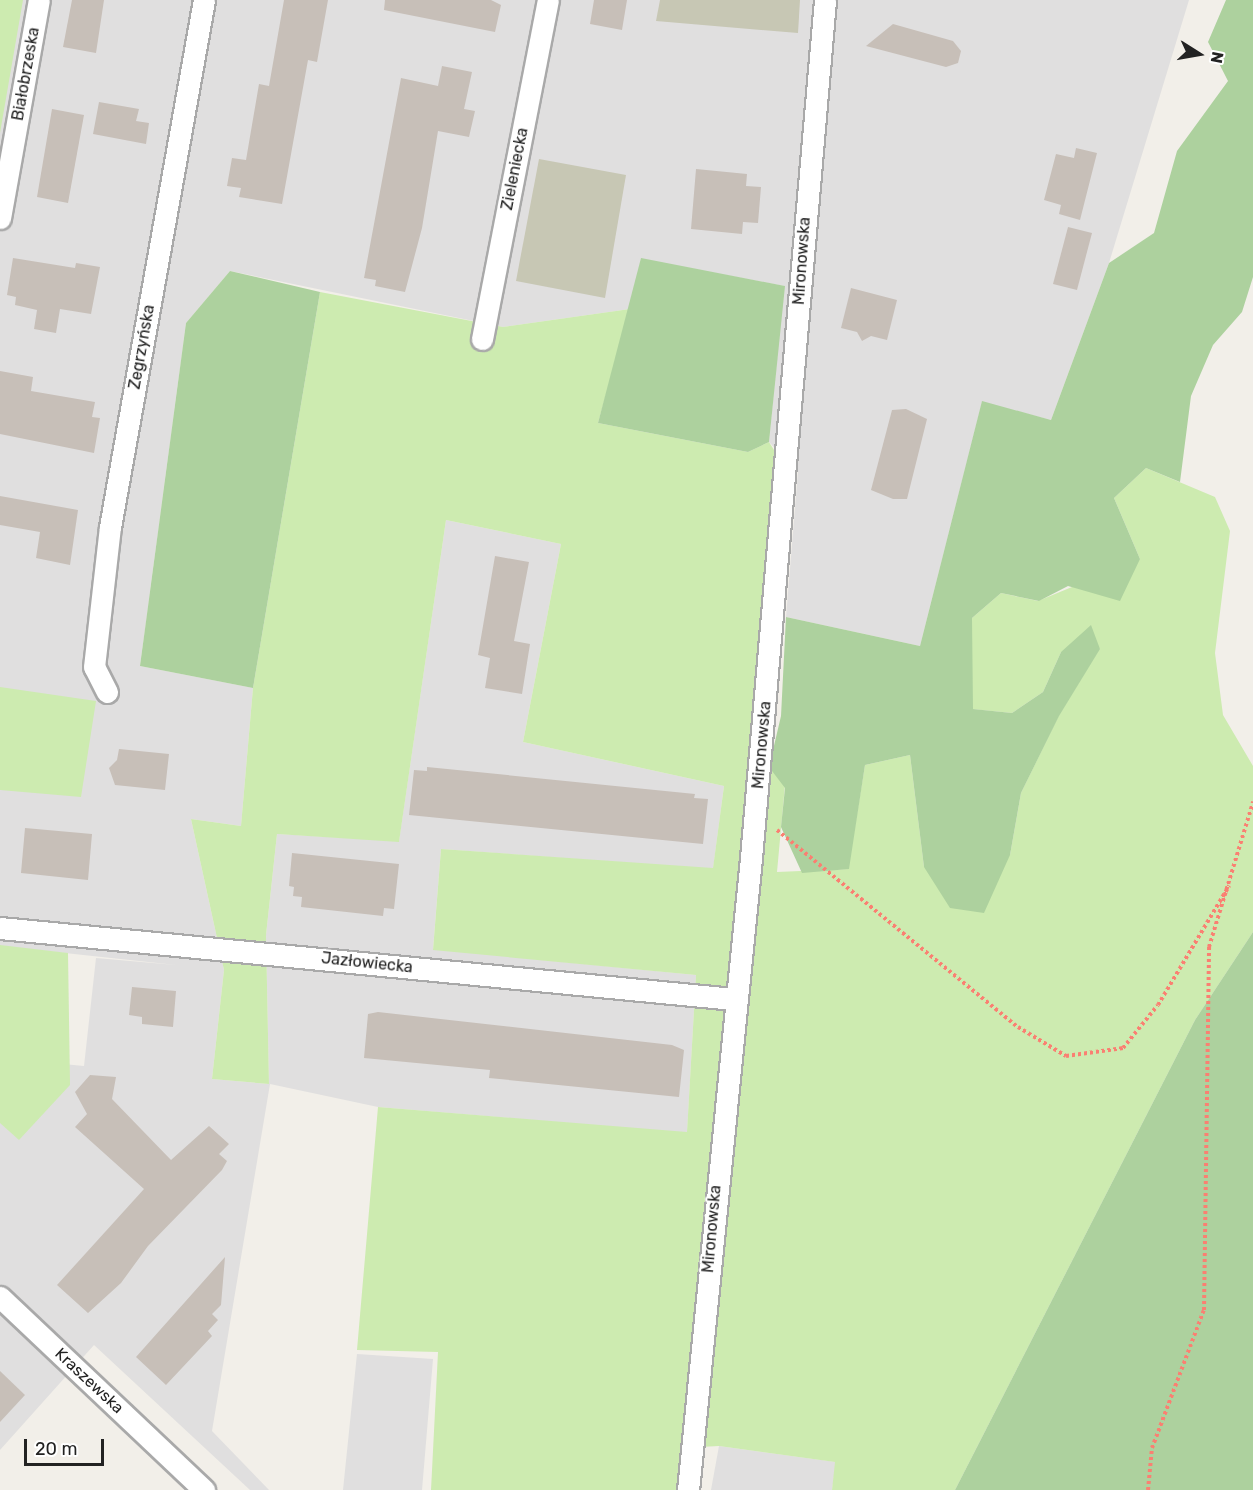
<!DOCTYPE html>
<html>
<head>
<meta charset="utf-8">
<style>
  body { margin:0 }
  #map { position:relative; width:1253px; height:1490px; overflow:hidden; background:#f2efe9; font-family:Rubik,sans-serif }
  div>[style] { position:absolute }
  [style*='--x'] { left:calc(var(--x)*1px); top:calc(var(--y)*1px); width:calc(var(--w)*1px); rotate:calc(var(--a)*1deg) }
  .residential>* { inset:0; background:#e0dfdf }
  .construction>* { inset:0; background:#c7c7b4 }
  .grass>* { inset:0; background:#cdebb0 }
  .forest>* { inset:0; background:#add19e }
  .building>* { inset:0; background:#c7bfb8 }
  .path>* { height:4px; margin-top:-2px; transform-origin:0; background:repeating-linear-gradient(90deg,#fa8072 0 3px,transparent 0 6px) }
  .roads { filter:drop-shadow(2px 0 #a9a9a9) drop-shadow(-2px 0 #a9a9a9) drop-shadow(0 2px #a9a9a9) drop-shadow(0 -2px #a9a9a9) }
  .street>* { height:21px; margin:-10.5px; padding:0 10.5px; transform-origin:10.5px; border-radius:10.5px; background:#fff }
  span { translate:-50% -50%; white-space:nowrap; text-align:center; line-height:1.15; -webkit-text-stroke:4.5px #fff; paint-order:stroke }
  .street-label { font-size:16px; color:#222 }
  .north { position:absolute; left:1169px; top:24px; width:60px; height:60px; -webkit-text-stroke:4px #fff; paint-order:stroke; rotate:101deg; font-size:16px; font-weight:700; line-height:24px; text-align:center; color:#222 }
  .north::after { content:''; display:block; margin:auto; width:21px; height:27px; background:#222; clip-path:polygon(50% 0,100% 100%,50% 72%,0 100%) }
  .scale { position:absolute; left:24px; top:1439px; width:80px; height:27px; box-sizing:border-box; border:3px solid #222; border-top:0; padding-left:8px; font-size:18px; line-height:21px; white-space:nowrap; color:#222; -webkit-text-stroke:4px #fff; paint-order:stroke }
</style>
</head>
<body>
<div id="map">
  <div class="residential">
    <i style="clip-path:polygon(0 0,1189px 0,1109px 263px,1051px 420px,982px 402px,920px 646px,786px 617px,798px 472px,769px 442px,784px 286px,641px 259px,630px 309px,503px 327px,230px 271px,186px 323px,140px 666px,253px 688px,241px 826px,191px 819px,224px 970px,212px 1079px,269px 1084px,266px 935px,277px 834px,399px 841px,446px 520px,561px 544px,523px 742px,724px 786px,713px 869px,441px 849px,433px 949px,696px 975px,687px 1133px,378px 1107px,270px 1084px,212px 1431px,269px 1490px,250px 1490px,94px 1345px,0 1450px,0 1058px,84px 1066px,96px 958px,176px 965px,0 946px)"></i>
    <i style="clip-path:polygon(357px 1354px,433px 1359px,422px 1490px,343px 1490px)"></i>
    <i style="clip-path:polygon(719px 1446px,836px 1462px,832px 1490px,711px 1490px)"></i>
  </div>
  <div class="construction">
    <i style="clip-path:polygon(660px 0,800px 0,798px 33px,656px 21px)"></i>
    <i style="clip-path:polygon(539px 159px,626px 175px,605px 298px,516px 281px)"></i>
  </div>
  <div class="grass">
    <i style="clip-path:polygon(0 0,23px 0,0 133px)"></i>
    <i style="clip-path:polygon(320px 292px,503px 327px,630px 309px,598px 423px,748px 452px,769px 442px,794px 482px,769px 767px,786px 774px,777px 872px,848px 869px,865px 765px,910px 755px,924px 867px,1010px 855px,1021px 793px,1059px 715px,1100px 648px,1061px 652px,1043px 692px,1012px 713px,972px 709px,972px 618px,1001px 593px,1038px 601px,1140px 559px,1114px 498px,1146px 468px,1215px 497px,1230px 531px,1215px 653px,1223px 715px,1253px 766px,1253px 932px,1195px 1020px,955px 1490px,832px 1490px,835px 1462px,719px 1446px,681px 1448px,679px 1490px,431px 1490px,438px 1352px,357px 1350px,378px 1107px,687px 1132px,696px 975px,433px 950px,441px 849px,713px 868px,724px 786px,523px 742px,561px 544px,446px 520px,399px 842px,277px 834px,266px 935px,269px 1084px,212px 1079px,224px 970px,191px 819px,241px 826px,253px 688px)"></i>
    <i style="clip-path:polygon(0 687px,96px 701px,81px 797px,0 790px)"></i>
    <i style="clip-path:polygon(0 945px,68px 953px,70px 1085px,19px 1140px,0 1123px)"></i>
  </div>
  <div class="forest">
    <i style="clip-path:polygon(1226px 0,1253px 0,1253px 277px,1242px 312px,1213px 345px,1191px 396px,1180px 482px,1146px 468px,1114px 498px,1140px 559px,1120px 601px,1068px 586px,1039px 601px,1001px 593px,972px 618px,973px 709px,1012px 713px,1043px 692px,1061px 652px,1091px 625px,1100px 649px,1059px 716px,1021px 793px,1010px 855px,984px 913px,950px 908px,924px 867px,910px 755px,865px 765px,849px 869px,802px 873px,781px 827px,785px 788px,769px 767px,781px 716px,786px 617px,920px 646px,982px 401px,1051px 420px,1109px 263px,1154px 233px,1177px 151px,1228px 81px,1208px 42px)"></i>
    <i style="clip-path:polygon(641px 258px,785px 286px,769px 442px,748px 452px,598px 423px)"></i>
    <i style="clip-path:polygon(230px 271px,320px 292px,253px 688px,140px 666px,186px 323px)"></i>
    <i style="clip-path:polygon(1253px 932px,1253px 1490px,955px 1490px,1195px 1020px)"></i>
  </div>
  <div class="building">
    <i style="clip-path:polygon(72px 0,104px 0,96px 53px,63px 47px)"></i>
    <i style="clip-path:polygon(284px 0,328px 0,317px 62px,308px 60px,282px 204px,239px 197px,241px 188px,227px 186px,232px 158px,246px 160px,259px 84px,269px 86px)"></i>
    <i style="clip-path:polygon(385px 0,491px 0,501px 5px,495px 32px,384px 10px)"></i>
    <i style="clip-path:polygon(594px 0,627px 0,622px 30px,590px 24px)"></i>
    <i style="clip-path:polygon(893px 24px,953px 41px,961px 51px,958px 63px,946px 67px,866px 46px)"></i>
    <i style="clip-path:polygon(442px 66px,472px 72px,464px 109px,475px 111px,469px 137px,438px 131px,422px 228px,405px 292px,375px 286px,376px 280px,364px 278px,401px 78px,438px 86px)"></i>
    <i style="clip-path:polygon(99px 102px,139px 109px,136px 121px,149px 123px,146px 144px,93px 134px)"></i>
    <i style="clip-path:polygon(52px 109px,84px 115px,68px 203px,37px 197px)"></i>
    <i style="clip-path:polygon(1076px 148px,1097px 153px,1080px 220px,1059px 214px,1061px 205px,1044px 200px,1056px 154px,1074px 158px)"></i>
    <i style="clip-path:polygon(696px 169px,747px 174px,746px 186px,761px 187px,758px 223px,743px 222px,742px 234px,691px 229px)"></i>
    <i style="clip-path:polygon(1068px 227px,1092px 233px,1077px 290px,1053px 284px)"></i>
    <i style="clip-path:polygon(13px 258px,75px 268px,76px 263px,100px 267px,91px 314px,60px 309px,56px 333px,34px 329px,37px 310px,15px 305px,16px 297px,7px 295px)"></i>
    <i style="clip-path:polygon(851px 288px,897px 300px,887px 340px,871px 336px,862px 341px,857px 332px,841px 328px)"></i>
    <i style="clip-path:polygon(0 371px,33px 377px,31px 391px,95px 402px,92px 417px,100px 418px,94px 453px,0 434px)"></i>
    <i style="clip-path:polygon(906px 409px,927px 419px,907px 499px,893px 499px,871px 490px,892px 410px)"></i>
    <i style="clip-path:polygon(0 496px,78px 510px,70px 565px,36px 558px,40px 532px,0 525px)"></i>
    <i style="clip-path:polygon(495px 556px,529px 562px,514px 641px,530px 644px,522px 694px,485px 688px,490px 658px,478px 655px)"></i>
    <i style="clip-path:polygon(119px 749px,169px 754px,165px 790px,115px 785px,109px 768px,117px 760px)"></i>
    <i style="clip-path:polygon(427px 767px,695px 794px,694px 798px,708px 799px,703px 844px,409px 815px,414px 770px,427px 771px)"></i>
    <i style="clip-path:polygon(25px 828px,92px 834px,88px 880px,21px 873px)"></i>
    <i style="clip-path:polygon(292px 853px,399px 864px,394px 909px,384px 908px,383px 916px,301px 907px,302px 897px,293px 896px,294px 887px,289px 886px)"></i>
    <i style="clip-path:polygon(132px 987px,176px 991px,173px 1027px,142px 1024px,142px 1017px,129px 1015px)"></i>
    <i style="clip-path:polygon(378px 1012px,672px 1045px,684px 1050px,679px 1097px,489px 1078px,490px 1070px,364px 1058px,368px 1014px)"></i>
    <i style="clip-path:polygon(90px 1075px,116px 1077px,112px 1099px,171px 1160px,209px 1126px,229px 1144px,219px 1154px,227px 1161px,222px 1170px,148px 1246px,121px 1283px,88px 1313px,57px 1285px,144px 1189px,75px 1127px,87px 1114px,75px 1092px)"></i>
    <i style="clip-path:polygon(225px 1257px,221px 1305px,212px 1314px,218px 1320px,208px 1331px,212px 1336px,166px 1385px,136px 1357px)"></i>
    <i style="clip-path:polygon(0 1371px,25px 1395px,0 1422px)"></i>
  </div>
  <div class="path">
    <i style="--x:777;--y:830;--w:311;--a:39.3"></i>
    <i style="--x:1018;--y:1027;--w:56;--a:31.1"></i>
    <i style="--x:1066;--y:1056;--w:58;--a:-8"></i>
    <i style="--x:1123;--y:1048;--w:55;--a:-50.9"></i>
    <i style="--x:1158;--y:1005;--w:139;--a:-59.2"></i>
    <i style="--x:1148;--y:1490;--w:42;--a:-84.6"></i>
    <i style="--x:1152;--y:1448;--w:147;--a:-69.4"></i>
    <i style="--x:1204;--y:1310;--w:363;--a:-89.2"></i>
    <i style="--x:1209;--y:947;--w:152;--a:-73.1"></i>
  </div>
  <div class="roads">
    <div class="street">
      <i style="--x:0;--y:218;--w:221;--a:-79.9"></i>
      <i style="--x:482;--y:339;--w:345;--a:-79"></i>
      <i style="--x:107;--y:692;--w:28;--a:-117"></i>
      <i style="--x:94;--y:667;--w:141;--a:-83.5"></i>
      <i style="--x:110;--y:527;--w:535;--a:-79.89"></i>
      <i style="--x:0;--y:928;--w:737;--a:5.53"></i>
      <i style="--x:0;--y:1297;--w:281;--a:43.4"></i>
      <i style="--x:688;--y:1490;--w:635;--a:-84.31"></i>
      <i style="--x:751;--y:858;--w:861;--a:-85.07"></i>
    </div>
  </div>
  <div class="street-label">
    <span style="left:26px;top:74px;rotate:-80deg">Białobrzeska</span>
    <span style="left:515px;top:169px;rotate:-79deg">Zieleniecka</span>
    <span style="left:802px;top:261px;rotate:-86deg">Mironowska</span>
    <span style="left:142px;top:347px;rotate:-80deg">Zegrzyńska</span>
    <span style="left:762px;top:745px;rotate:-85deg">Mironowska</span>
    <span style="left:367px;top:963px;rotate:6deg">Jazłowiecka</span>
    <span style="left:712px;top:1229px;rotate:-85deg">Mironowska</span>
    <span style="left:89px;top:1381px;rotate:43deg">Kraszewska</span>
  </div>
  <div class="north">N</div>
  <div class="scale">20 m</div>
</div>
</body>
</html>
